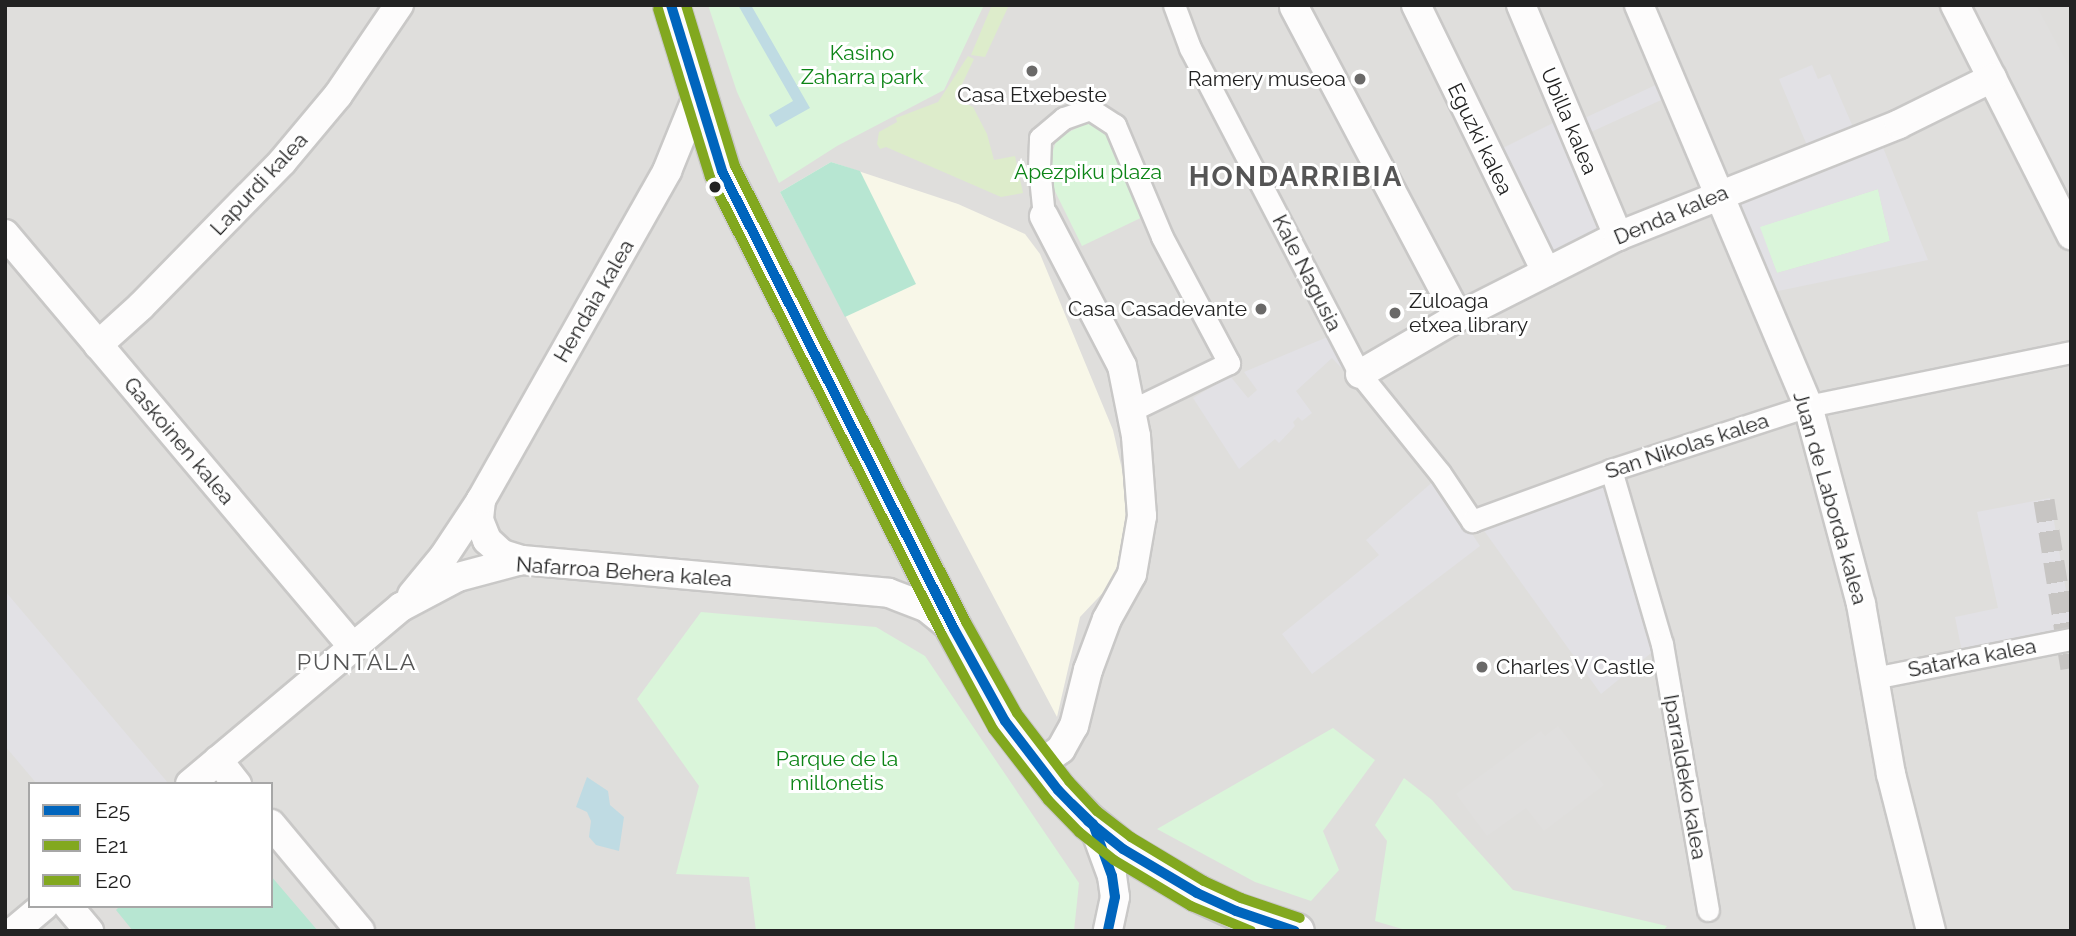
<!DOCTYPE html>
<html>
<head>
<meta charset="utf-8">
<style>
  body { margin:0 }
  #map { position:relative; width:2076px; height:936px; overflow:hidden; background:#f0eeeb; font-family:Raleway,sans-serif }
  div>[style] { position:absolute }
  [style*='--x'] { left:calc(var(--x)*1px); top:calc(var(--y)*1px); width:calc(var(--w)*1px); rotate:calc(var(--a)*1deg) }
  .residential>* { inset:0; background:#dfdedc }
  .education>* { inset:0; background:#f8f7e8 }
  .grass>* { inset:0; background:#ddeccb }
  .park>* { inset:0; background:#daf5da }
  .pitch>* { inset:0; background:#b7e6d2 }
  .parking>* { inset:0; background:#e0dfde }
  .plaza>* { inset:0; background:#e2e1e5 }
  .water>* { inset:0; background:#bfdbe3 }
  .pedestrian-tunnel>* { height:21px; margin-top:-10.5px; transform-origin:0; background:repeating-linear-gradient(90deg,#c7c5c3 0 21px,transparent 0 31px) }
  .roads { filter:drop-shadow(2px 0 #c9c8c7) drop-shadow(-2px 0 #c9c8c7) drop-shadow(0 2px #c9c8c7) drop-shadow(0 -2px #c9c8c7) }
  .pedestrian>* { height:21px; margin:-10.5px; padding:0 10.5px; transform-origin:10.5px; border-radius:10.5px; background:#fdfcfc }
  .minor>* { height:28px; margin:-14px; padding:0 14px; transform-origin:14px; border-radius:14px; background:#fdfcfc }
  .tertiary>* { height:35px; margin:-17.5px; padding:0 17.5px; transform-origin:17.5px; border-radius:17.5px; background:#fdfcfc }
  .bus-1>* { height:10px; margin:-5px; padding:0 5px; transform-origin:5px; border-radius:5px; background:#0065bd }
  .bus-2>* { height:10px; margin:-5px; padding:0 5px; transform-origin:5px; border-radius:5px; background:#82a81f }
  .bus-3>* { height:10px; margin:-5px; padding:0 5px; transform-origin:5px; border-radius:5px; background:#82a81f }
  .dots>* { width:19px; height:19px; translate:-50% -50%; box-sizing:border-box; border:4px solid #fff; border-radius:50% }
  span { translate:-50% -50%; white-space:nowrap; text-align:center; line-height:1.15; -webkit-text-stroke:6px #fff; paint-order:stroke }
  .park-label { font-size:21px; color:#0c8416 }
  .poi-label { font-size:21px; color:#222 }
  .right { translate:-100% -50%; text-align:right }
  .left { translate:0 -50%; text-align:left }
  .street-label { font-size:21px; color:#222 }
  .neighbourhood-label { font-size:23px; color:#555; letter-spacing:2px }
  .district-label { font-size:28px; color:#555; font-weight:700; letter-spacing:2px }
  .frame { position:absolute; inset:0; border:7px solid #222; pointer-events:none }
  .legend { position:absolute; left:28px; top:782px; width:245px; height:126px; box-sizing:border-box; background:#fff; border:2px solid #a7a7a7; margin:0; padding:9px 12px; list-style:none; font-size:21px; color:#222 }
  .legend li { display:flex; align-items:center; gap:14px; height:35px }
  .legend b { width:35px; border:2px solid #a7a7a7 }
</style>
</head>
<body>
<div id="map">
  <div class="residential">
    <i style="clip-path:polygon(evenodd,5px 5px,2071px 5px,2071px 931px,5px 931px,5px 5px,30px 784px,271px 784px,271px 906px,30px 906px,30px 784px)"></i>
  </div>
  <div class="education">
    <i style="clip-path:polygon(831px 162px,958px 204px,1025px 234px,1040px 254px,1113px 430px,1126px 487px,1128px 547px,1113px 582px,1080px 617px,1057px 717px,780px 192px)"></i>
  </div>
  <div class="grass">
    <i style="clip-path:polygon(992px 5px,1009px 5px,985px 57px,971px 55px)"></i>
    <i style="clip-path:polygon(968px 56px,974px 59px,955px 99px,973px 107px,987px 134px,994px 160px,1015px 156px,1023px 193px,1001px 197px,886px 147px,880px 149px,877px 144px,879px 132px,897px 122px,896px 118px,938px 102px)"></i>
  </div>
  <div class="park">
    <i style="clip-path:polygon(708px 5px,984px 5px,944px 90px,837px 146px,779px 183px,737px 92px)"></i>
    <i style="clip-path:polygon(1093px 120px,1113px 133px,1149px 214px,1082px 246px,1046px 173px,1057px 138px)"></i>
    <i style="clip-path:polygon(1878px 189px,1890px 241px,1777px 273px,1759px 227px)"></i>
    <i style="clip-path:polygon(701px 612px,876px 627px,925px 656px,1079px 883px,1074px 931px,756px 931px,749px 877px,676px 874px,699px 786px,637px 699px)"></i>
    <i style="clip-path:polygon(1333px 728px,1375px 760px,1323px 831px,1339px 870px,1311px 901px,1255px 882px,1157px 829px)"></i>
    <i style="clip-path:polygon(1404px 778px,1432px 800px,1513px 890px,1667px 926px,1663px 931px,1409px 931px,1375px 921px,1387px 841px,1375px 825px)"></i>
  </div>
  <div class="pitch">
    <i style="clip-path:polygon(831px 162px,860px 171px,916px 284px,845px 317px,780px 192px)"></i>
    <i style="clip-path:polygon(271px 876px,318px 931px,133px 931px,116px 910px,120px 906px,271px 906px)"></i>
  </div>
  <div class="parking">
    <i style="clip-path:polygon(1970px 5px,2036px 5px,2071px 70px,2071px 204px)"></i>
    <i style="clip-path:polygon(1558px 726px,1604px 785px,1544px 831px,1526px 808px,1487px 836px,1456px 794px,1541px 731px,1545px 736px)"></i>
  </div>
  <div class="plaza">
    <i style="clip-path:polygon(1812px 65px,1818px 79px,1830px 74px,1856px 134px,1809px 150px,1779px 79px)"></i>
    <i style="clip-path:polygon(1662px 82px,1670px 96px,1580px 137px,1574px 123px)"></i>
    <i style="clip-path:polygon(1559px 120px,1609px 232px,1549px 262px,1495px 152px)"></i>
    <i style="clip-path:polygon(evenodd,1882px 145px,1928px 260px,1773px 292px,1731px 203px,1882px 145px,1878px 189px,1890px 241px,1777px 273px,1760px 227px,1878px 189px)"></i>
    <i style="clip-path:polygon(1337px 333px,1353px 380px,1332px 358px,1296px 391px,1312px 413px,1302px 421px,1298px 417px,1293px 422px,1295px 426px,1279px 443px,1275px 439px,1239px 469px,1193px 398px,1230px 376px,1248px 398px,1257px 390px,1244px 372px)"></i>
    <i style="clip-path:polygon(1614px 478px,1662px 644px,1601px 694px,1480px 525px)"></i>
    <i style="clip-path:polygon(1436px 479px,1480px 546px,1312px 674px,1282px 634px,1379px 555px,1366px 540px)"></i>
    <i style="clip-path:polygon(2050px 498px,2071px 620px,2071px 652px,1965px 667px,1955px 617px,1998px 608px,1977px 512px)"></i>
    <i style="clip-path:polygon(5px 591px,169px 784px,37px 784px,5px 746px)"></i>
  </div>
  <div class="water">
    <i style="clip-path:polygon(738px 5px,751px 5px,810px 108px,776px 127px,769px 115px,793px 101px)"></i>
    <i style="clip-path:polygon(587px 777px,608px 791px,610px 805px,624px 817px,619px 851px,596px 845px,589px 837px,591px 821px,587px 812px,576px 807px)"></i>
  </div>
  <div class="pedestrian-tunnel">
    <i style="--x:2044;--y:500;--w:170;--a:80.9"></i>
  </div>
  <div class="roads">
    <div class="pedestrian">
      <i style="--x:1174;--y:5;--w:46;--a:69.6"></i>
      <i style="--x:1190;--y:48;--w:368;--a:62.5"></i>
      <i style="--x:1360;--y:374;--w:127;--a:51.1"></i>
      <i style="--x:1440;--y:473;--w:58;--a:56.3"></i>
      <i style="--x:1472;--y:521;--w:148;--a:-20.1"></i>
      <i style="--x:1611;--y:470;--w:207;--a:-18"></i>
      <i style="--x:1808;--y:406;--w:268;--a:-11.6"></i>
      <i style="--x:1044;--y:216;--w:48;--a:-95.9"></i>
      <i style="--x:1039;--y:168;--w:30;--a:-88"></i>
      <i style="--x:1040;--y:138;--w:31;--a:-40"></i>
      <i style="--x:1064;--y:118;--w:28;--a:-19"></i>
      <i style="--x:1090;--y:109;--w:30;--a:33"></i>
      <i style="--x:1115;--y:125;--w:121;--a:67.2"></i>
      <i style="--x:1162;--y:237;--w:143;--a:62"></i>
      <i style="--x:1229;--y:363;--w:110;--a:154.1"></i>
      <i style="--x:1611;--y:470;--w:181;--a:73.7"></i>
      <i style="--x:1662;--y:644;--w:270;--a:80.2"></i>
      <i style="--x:1874;--y:678;--w:201;--a:-11.2"></i>
    </div>
    <div class="minor">
      <i style="--x:1416;--y:5;--w:297;--a:64"></i>
      <i style="--x:1521;--y:5;--w:251;--a:67.2"></i>
      <i style="--x:1639;--y:5;--w:435;--a:67.1"></i>
      <i style="--x:1808;--y:406;--w:205;--a:75"></i>
      <i style="--x:1861;--y:604;--w:173;--a:80"></i>
      <i style="--x:1891;--y:774;--w:162;--a:75.7"></i>
      <i style="--x:1955;--y:5;--w:258;--a:63.2"></i>
      <i style="--x:1294;--y:7;--w:351;--a:62.1"></i>
      <i style="--x:5;--y:234;--w:540;--a:49.88"></i>
      <i style="--x:98;--y:345;--w:58;--a:-42.2"></i>
      <i style="--x:141;--y:306;--w:202;--a:-45.6"></i>
      <i style="--x:282;--y:162;--w:87;--a:-50.1"></i>
      <i style="--x:338;--y:95;--w:109;--a:-55.9"></i>
      <i style="--x:1360;--y:374;--w:113;--a:-30.2"></i>
      <i style="--x:1458;--y:317;--w:179;--a:-26.9"></i>
      <i style="--x:1618;--y:236;--w:302;--a:-21.7"></i>
      <i style="--x:1899;--y:124;--w:104;--a:-26.3"></i>
      <i style="--x:481;--y:500;--w:20;--a:96"></i>
      <i style="--x:479;--y:520;--w:22;--a:68"></i>
      <i style="--x:487;--y:540;--w:21;--a:43"></i>
      <i style="--x:502;--y:554;--w:21;--a:17"></i>
      <i style="--x:412;--y:595;--w:50;--a:-50.6"></i>
      <i style="--x:444;--y:556;--w:67;--a:-56.5"></i>
      <i style="--x:481;--y:500;--w:378;--a:-60.5"></i>
      <i style="--x:667;--y:171;--w:80;--a:-67.9"></i>
      <i style="--x:218;--y:760;--w:31;--a:52"></i>
      <i style="--x:1037;--y:766;--w:29;--a:-35"></i>
      <i style="--x:1061;--y:749;--w:26;--a:-61"></i>
      <i style="--x:1074;--y:726;--w:58;--a:-76"></i>
      <i style="--x:1088;--y:670;--w:54;--a:-69.6"></i>
      <i style="--x:1107;--y:619;--w:51;--a:-60.9"></i>
      <i style="--x:1132;--y:574;--w:59;--a:-80.2"></i>
      <i style="--x:1142;--y:516;--w:80;--a:-94.3"></i>
      <i style="--x:1136;--y:436;--w:71;--a:-101.3"></i>
      <i style="--x:1122;--y:366;--w:169;--a:-117.5"></i>
      <i style="--x:190;--y:784;--w:275;--a:-40"></i>
      <i style="--x:401;--y:607;--w:64;--a:-27.8"></i>
      <i style="--x:458;--y:577;--w:66;--a:-14.9"></i>
      <i style="--x:522;--y:560;--w:368;--a:5.1"></i>
      <i style="--x:889;--y:593;--w:40;--a:21"></i>
      <i style="--x:926;--y:607;--w:33;--a:39"></i>
      <i style="--x:271;--y:824;--w:139;--a:50.2"></i>
      <i style="--x:1093;--y:824;--w:55;--a:69.9"></i>
      <i style="--x:1112;--y:876;--w:21;--a:82"></i>
      <i style="--x:1115;--y:897;--w:35;--a:102"></i>
      <i style="--x:68;--y:906;--w:33;--a:50"></i>
      <i style="--x:14;--y:931;--w:39;--a:-40"></i>
    </div>
    <div class="tertiary">
      <i style="--x:671;--y:5;--w:174;--a:72.9"></i>
      <i style="--x:722;--y:171;--w:513;--a:63.14"></i>
      <i style="--x:954;--y:629;--w:105;--a:61"></i>
      <i style="--x:1005;--y:721;--w:87;--a:52.5"></i>
      <i style="--x:1058;--y:790;--w:43;--a:45.9"></i>
      <i style="--x:1088;--y:821;--w:45;--a:38.7"></i>
      <i style="--x:1123;--y:849;--w:86;--a:30.7"></i>
      <i style="--x:1197;--y:893;--w:43;--a:24.8"></i>
      <i style="--x:1236;--y:911;--w:63;--a:18.4"></i>
    </div>
  </div>
  <div class="bus-1">
    <i style="--x:671;--y:5;--w:174;--a:72.9"></i>
    <i style="--x:722;--y:171;--w:513;--a:63.14"></i>
    <i style="--x:954;--y:629;--w:105;--a:61"></i>
    <i style="--x:1005;--y:721;--w:87;--a:52.5"></i>
    <i style="--x:1058;--y:790;--w:43;--a:45.9"></i>
    <i style="--x:1088;--y:821;--w:45;--a:38.7"></i>
    <i style="--x:1123;--y:849;--w:86;--a:30.7"></i>
    <i style="--x:1197;--y:893;--w:43;--a:24.8"></i>
    <i style="--x:1236;--y:911;--w:62;--a:18.7"></i>
    <i style="--x:1072;--y:804;--w:29;--a:44"></i>
    <i style="--x:1093;--y:824;--w:55;--a:69.9"></i>
    <i style="--x:1112;--y:876;--w:21;--a:82"></i>
    <i style="--x:1115;--y:897;--w:35;--a:102"></i>
  </div>
  <div class="bus-2">
    <i style="--x:658;--y:9;--w:176;--a:72.8"></i>
    <i style="--x:710;--y:177;--w:513;--a:63.14"></i>
    <i style="--x:942;--y:635;--w:107;--a:61.5"></i>
    <i style="--x:993;--y:729;--w:90;--a:52.2"></i>
    <i style="--x:1048;--y:800;--w:45;--a:45.9"></i>
    <i style="--x:1079;--y:832;--w:45;--a:38.7"></i>
    <i style="--x:1114;--y:860;--w:90;--a:30.9"></i>
    <i style="--x:1191;--y:906;--w:65;--a:22.6"></i>
  </div>
  <div class="bus-3">
    <i style="--x:686;--y:5;--w:168;--a:73.1"></i>
    <i style="--x:735;--y:166;--w:511;--a:63.13"></i>
    <i style="--x:966;--y:622;--w:104;--a:60.7"></i>
    <i style="--x:1017;--y:713;--w:86;--a:52.6"></i>
    <i style="--x:1069;--y:781;--w:41;--a:47"></i>
    <i style="--x:1097;--y:811;--w:43;--a:37.4"></i>
    <i style="--x:1131;--y:837;--w:85;--a:31.1"></i>
    <i style="--x:1204;--y:881;--w:41;--a:24.7"></i>
    <i style="--x:1241;--y:898;--w:62;--a:18.7"></i>
  </div>
  <div class="dots">
    <i style="left:1032px;top:71px;background:#6a6968"></i>
    <i style="left:1360px;top:79px;background:#6a6968"></i>
    <i style="left:715px;top:187px;background:#222"></i>
    <i style="left:1261px;top:309px;background:#6a6968"></i>
    <i style="left:1395px;top:313px;background:#6a6968"></i>
    <i style="left:1482px;top:667px;background:#6a6968"></i>
  </div>
  <div class="park-label">
    <span style="left:862px;top:65px">Kasino<br>Zaharra park</span>
    <span style="left:1088px;top:172px">Apezpiku plaza</span>
    <span style="left:837px;top:771px">Parque de la<br>millonetis</span>
  </div>
  <div class="poi-label">
    <span class="right" style="left:1346px;top:79px">Ramery museoa</span>
    <span style="left:1032px;top:95px">Casa Etxebeste</span>
    <span class="left" style="left:1409px;top:313px">Zuloaga<br>etxea library</span>
    <span class="right" style="left:1247px;top:309px">Casa Casadevante</span>
    <span class="left" style="left:1496px;top:667px">Charles V Castle</span>
  </div>
  <div class="street-label">
    <span style="left:1569px;top:121px;rotate:67deg">Ubilla kalea</span>
    <span style="left:1480px;top:139px;rotate:64deg">Eguzki kalea</span>
    <span style="left:259px;top:184px;rotate:-47deg">Lapurdi kalea</span>
    <span style="left:1671px;top:215px;rotate:-23deg">Denda kalea</span>
    <span style="left:1307px;top:273px;rotate:63deg">Kale Nagusia</span>
    <span style="left:594px;top:301px;rotate:-60deg">Hendaia kalea</span>
    <span style="left:179px;top:441px;rotate:50deg">Gaskoinen kalea</span>
    <span style="left:1687px;top:446px;rotate:-18deg">San Nikolas kalea</span>
    <span style="left:1830px;top:498px;rotate:74deg">Juan de Laborda kalea</span>
    <span style="left:624px;top:572px;rotate:4deg">Nafarroa Behera kalea</span>
    <span style="left:1972px;top:658px;rotate:-11deg">Satarka kalea</span>
    <span style="left:1685px;top:777px;rotate:80deg">Iparraldeko kalea</span>
  </div>
  <div class="neighbourhood-label">
    <span style="left:357px;top:662px">PUNTALA</span>
  </div>
  <div class="district-label">
    <span style="left:1296px;top:177px">HONDARRIBIA</span>
  </div>
  <div class="frame"></div>
  <ul class="legend">
  <li><b style="height:9px;background:#0065bd"></b>E25</li>
  <li><b style="height:9px;background:#82a81f"></b>E21</li>
  <li><b style="height:9px;background:#82a81f"></b>E20</li>
  </ul>
</div>
</body>
</html>
